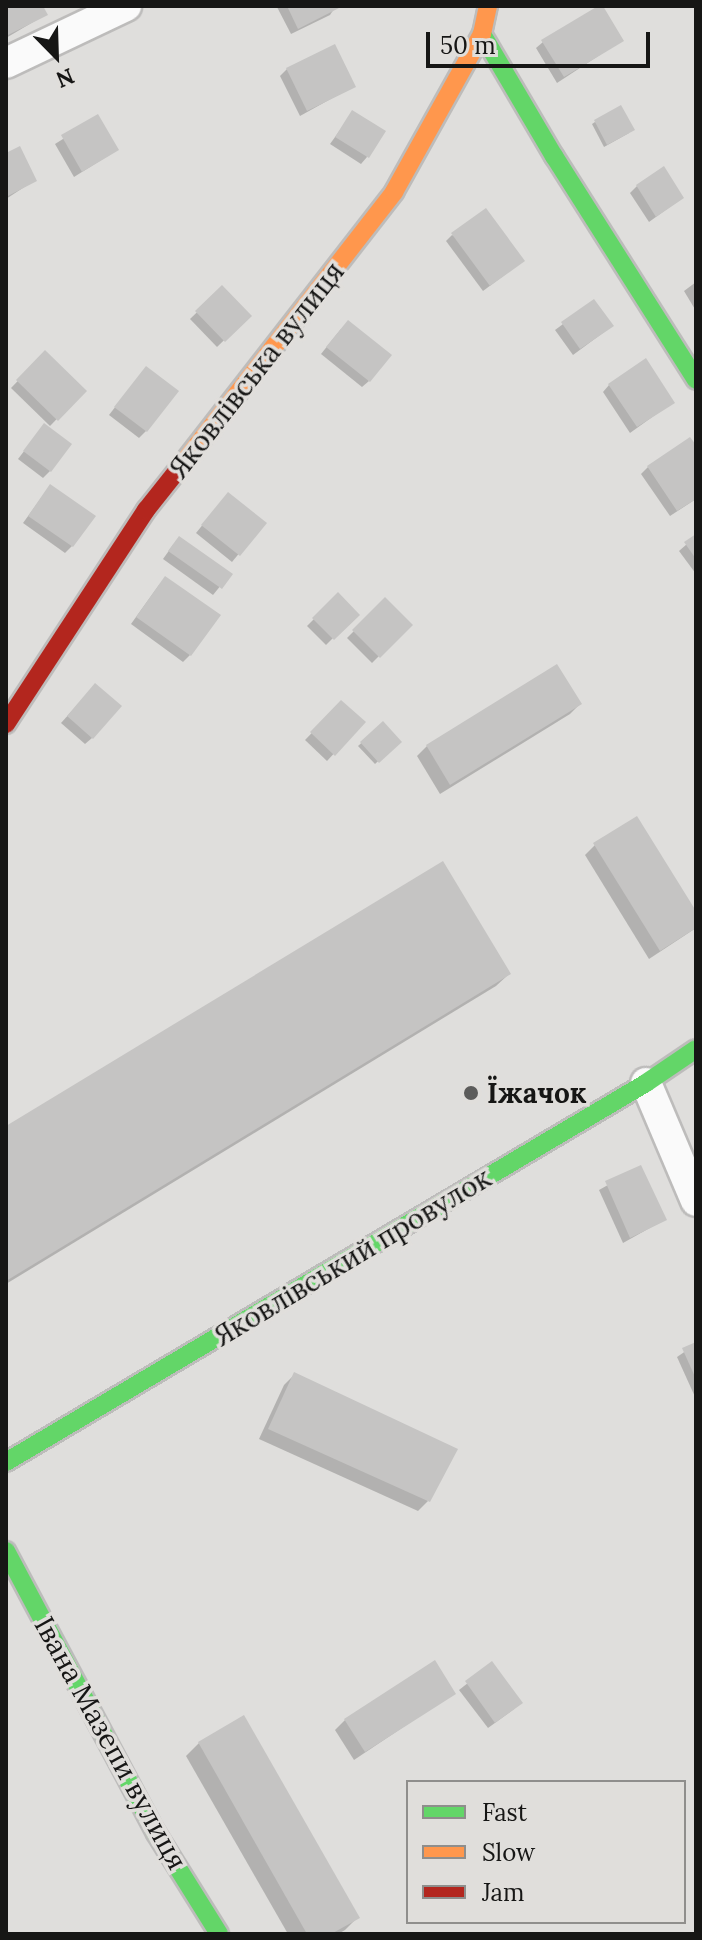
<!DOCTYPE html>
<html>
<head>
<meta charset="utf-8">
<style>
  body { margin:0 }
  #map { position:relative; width:702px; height:1940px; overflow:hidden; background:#dfdedc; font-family:Lora,serif }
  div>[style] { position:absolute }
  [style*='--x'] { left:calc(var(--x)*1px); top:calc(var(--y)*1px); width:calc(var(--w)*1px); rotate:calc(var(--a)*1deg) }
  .shadow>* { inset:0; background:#0003 }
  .building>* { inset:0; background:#c5c4c3 }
  .roads { filter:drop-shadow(2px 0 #bdbcbb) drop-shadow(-2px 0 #bdbcbb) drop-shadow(0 2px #bdbcbb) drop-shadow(0 -2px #bdbcbb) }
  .street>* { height:30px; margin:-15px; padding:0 15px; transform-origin:15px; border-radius:15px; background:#fafafa }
  .fast>* { height:18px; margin:-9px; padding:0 9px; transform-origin:9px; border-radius:9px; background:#63d668 }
  .slow>* { height:18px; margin:-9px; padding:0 9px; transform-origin:9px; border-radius:9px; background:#ff974d }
  .jam>* { height:18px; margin:-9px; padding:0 9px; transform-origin:9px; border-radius:9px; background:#b3261e }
  .dots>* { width:22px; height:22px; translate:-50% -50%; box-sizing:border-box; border:4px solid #e0dedb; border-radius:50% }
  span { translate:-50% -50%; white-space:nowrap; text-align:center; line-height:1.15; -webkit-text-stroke:7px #e0dedb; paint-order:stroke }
  .street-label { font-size:28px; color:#161615 }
  .poi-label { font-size:28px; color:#161615; font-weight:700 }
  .left { translate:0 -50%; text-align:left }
  .frame { position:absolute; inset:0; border:8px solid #161615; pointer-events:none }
  .legend { position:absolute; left:406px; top:1780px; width:280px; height:144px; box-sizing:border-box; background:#e0dedb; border:2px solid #8f8e8c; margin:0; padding:10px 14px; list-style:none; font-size:24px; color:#161615 }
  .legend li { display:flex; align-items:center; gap:16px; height:40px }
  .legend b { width:40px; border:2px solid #8f8e8c }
  .north { position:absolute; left:16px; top:16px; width:80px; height:80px; -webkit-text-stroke:6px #e0dedb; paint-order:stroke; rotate:157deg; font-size:22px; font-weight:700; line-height:32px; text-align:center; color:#161615 }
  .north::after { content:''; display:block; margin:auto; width:28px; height:36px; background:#161615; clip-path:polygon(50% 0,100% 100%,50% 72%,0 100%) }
  .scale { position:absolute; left:426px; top:32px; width:224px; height:36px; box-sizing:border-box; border:4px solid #161615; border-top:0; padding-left:10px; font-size:24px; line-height:28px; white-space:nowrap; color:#161615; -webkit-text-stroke:6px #e0dedb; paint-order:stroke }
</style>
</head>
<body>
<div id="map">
  <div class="shadow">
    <i style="clip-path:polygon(6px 6px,41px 6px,45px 15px,6px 38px)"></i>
    <i style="clip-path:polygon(336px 6px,330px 15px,291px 34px,277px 7px)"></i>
    <i style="clip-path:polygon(621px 41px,557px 83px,536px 48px,543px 42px)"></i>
    <i style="clip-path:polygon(287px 69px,354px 86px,300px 116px,280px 76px)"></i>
    <i style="clip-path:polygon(353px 112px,367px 157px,361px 164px,330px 144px)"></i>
    <i style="clip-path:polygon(98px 117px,117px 150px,74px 177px,55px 144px)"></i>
    <i style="clip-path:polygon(595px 122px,629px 133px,604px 147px,592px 124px)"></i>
    <i style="clip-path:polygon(6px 156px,35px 180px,6px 199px)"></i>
    <i style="clip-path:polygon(637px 186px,682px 198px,649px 222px,630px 193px)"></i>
    <i style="clip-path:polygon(452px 235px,515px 267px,483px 291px,446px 241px)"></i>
    <i style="clip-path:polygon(696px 282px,696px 311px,684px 291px)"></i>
    <i style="clip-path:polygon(222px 288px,249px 316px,217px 347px,190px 319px)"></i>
    <i style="clip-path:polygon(594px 301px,604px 332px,573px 355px,555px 330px)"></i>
    <i style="clip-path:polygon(341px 329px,369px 381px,362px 387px,321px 354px)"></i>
    <i style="clip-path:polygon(45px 353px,84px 391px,50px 426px,11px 388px)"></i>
    <i style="clip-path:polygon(140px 375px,146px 431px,139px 438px,109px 415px)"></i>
    <i style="clip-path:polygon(609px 385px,673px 402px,630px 433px,603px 392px)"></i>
    <i style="clip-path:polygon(38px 433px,50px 471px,43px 478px,18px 459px)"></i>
    <i style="clip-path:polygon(696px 449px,696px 499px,670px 516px,641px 474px,648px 467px)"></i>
    <i style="clip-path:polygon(50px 486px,72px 546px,65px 553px,23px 523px)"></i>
    <i style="clip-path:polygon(222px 501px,264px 523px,232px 562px,196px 533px)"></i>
    <i style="clip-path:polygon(696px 536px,696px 574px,679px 551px)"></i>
    <i style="clip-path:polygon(173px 545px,230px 574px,213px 595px,163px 559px)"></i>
    <i style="clip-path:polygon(159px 585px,190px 655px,183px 662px,131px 624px)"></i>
    <i style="clip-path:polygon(338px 595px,357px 614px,326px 645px,307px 626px)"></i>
    <i style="clip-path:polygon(385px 600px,410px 625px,372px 663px,347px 638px)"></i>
    <i style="clip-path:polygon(89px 692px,92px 738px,85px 744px,61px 723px)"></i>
    <i style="clip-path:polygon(341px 703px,363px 722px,327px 761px,305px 740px)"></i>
    <i style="clip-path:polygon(580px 704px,570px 714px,440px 794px,417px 756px,427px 746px)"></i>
    <i style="clip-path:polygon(383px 724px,399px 742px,375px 764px,358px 746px)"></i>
    <i style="clip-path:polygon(595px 845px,696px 914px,696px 928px,649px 959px,585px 855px)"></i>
    <i style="clip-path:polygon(509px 974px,496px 986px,6px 1284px,6px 1129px)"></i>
    <i style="clip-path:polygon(640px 1167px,664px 1220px,623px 1243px,599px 1190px)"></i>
    <i style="clip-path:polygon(696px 1344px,696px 1399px,677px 1357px)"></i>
    <i style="clip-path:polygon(294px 1375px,428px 1501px,418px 1511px,259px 1439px,284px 1385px)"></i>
    <i style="clip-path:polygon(492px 1664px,514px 1709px,488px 1728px,459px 1690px)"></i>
    <i style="clip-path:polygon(454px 1693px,354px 1760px,335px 1730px,345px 1720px)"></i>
    <i style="clip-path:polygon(199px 1743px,357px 1918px,345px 1930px,338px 1934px,288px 1934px,186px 1756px)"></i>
  </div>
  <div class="building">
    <i style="clip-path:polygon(6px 6px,43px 6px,48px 15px,6px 36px)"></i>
    <i style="clip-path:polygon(287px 6px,338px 6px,339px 8px,298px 29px)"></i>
    <i style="clip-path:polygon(598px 6px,603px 6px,624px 41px,564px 77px,541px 40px)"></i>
    <i style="clip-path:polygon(335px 44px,356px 87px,307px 111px,286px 68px)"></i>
    <i style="clip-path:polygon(621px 105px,635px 130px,607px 145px,594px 120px)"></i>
    <i style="clip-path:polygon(352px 110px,386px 131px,369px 158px,335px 137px)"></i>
    <i style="clip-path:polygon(98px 114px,119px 150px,82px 172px,61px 135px)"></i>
    <i style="clip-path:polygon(20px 146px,37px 181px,6px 197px,6px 153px)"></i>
    <i style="clip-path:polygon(664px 166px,684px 198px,656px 217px,636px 185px)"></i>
    <i style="clip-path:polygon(486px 208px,525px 261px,490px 286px,451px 233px)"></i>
    <i style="clip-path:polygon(222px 285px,252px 316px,225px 342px,195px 311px)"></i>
    <i style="clip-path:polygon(594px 299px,614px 326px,580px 349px,561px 322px)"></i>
    <i style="clip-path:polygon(348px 320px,392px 355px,370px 382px,326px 347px)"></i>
    <i style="clip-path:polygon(45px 350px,87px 391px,58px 421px,16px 380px)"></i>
    <i style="clip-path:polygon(646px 358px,675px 403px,637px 427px,608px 384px)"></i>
    <i style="clip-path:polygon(146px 366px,179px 391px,147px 432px,114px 407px)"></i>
    <i style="clip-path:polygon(44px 423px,72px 444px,51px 472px,23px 451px)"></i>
    <i style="clip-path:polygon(690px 437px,696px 445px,696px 499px,677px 511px,647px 466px)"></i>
    <i style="clip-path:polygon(50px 484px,96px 516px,73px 547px,28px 516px)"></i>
    <i style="clip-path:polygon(228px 492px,267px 523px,240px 556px,201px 525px)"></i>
    <i style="clip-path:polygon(696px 534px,696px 559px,684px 542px)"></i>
    <i style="clip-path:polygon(179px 536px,233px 574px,222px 589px,168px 551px)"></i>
    <i style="clip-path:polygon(165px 576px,221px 615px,191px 656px,136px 617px)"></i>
    <i style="clip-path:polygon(338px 592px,360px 615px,334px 640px,312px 618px)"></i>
    <i style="clip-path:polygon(385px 597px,413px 625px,380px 658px,352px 630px)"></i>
    <i style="clip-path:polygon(557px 664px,582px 704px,450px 785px,426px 745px)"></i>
    <i style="clip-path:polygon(95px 683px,122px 706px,93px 739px,67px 716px)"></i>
    <i style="clip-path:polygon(341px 700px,366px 722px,335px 756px,310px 732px)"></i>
    <i style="clip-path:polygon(383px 721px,402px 742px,379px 763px,360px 742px)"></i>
    <i style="clip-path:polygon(637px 816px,696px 911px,696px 928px,660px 951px,593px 843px)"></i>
    <i style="clip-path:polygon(443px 861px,511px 974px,6px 1281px,6px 1126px)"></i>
    <i style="clip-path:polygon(641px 1165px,667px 1220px,630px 1238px,605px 1181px)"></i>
    <i style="clip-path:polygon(696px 1342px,696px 1379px,682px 1348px)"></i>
    <i style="clip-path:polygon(294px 1372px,458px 1449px,430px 1502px,268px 1429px)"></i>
    <i style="clip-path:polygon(435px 1660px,456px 1694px,365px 1752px,344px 1719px)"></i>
    <i style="clip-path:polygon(492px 1661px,523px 1703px,495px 1723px,465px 1681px)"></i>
    <i style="clip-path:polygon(244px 1715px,360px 1918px,331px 1934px,307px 1934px,198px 1742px)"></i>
  </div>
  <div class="roads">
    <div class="street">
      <i style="--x:6;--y:63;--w:133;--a:-25.4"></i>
      <i style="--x:646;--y:1083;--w:128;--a:67"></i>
    </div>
    <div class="fast">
      <i style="--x:482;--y:34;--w:142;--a:59.5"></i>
      <i style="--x:554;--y:156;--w:265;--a:57.6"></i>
      <i style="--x:6;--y:1462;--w:744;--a:-30.63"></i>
      <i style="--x:646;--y:1083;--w:60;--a:-34.2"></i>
      <i style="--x:6;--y:1551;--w:319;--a:62"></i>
      <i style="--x:156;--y:1833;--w:119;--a:58"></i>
    </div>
    <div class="slow">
      <i style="--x:181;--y:466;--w:347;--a:-52.1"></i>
      <i style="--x:394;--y:192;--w:181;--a:-60.9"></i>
      <i style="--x:482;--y:34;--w:29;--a:-78"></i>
    </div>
    <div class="jam">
      <i style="--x:6;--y:724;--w:256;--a:-56.8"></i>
      <i style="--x:146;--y:510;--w:56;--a:-51.5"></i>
    </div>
  </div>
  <div class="dots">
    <i style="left:471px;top:1093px;background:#5c5c5b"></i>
  </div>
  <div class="street-label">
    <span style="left:256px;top:370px;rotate:-52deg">Яковлівська вулиця</span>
    <span style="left:352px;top:1257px;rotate:-31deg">Яковлівський провулок</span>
    <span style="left:111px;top:1743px;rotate:61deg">Івана Мазепи вулиця</span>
  </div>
  <div class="poi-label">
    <span class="left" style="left:487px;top:1093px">Їжачок</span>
  </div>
  <div class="frame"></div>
  <ul class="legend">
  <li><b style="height:10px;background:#63d668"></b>Fast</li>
  <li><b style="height:10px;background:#ff974d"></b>Slow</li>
  <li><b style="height:10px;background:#b3261e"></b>Jam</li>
  </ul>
  <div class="north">N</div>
  <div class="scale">50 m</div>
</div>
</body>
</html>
